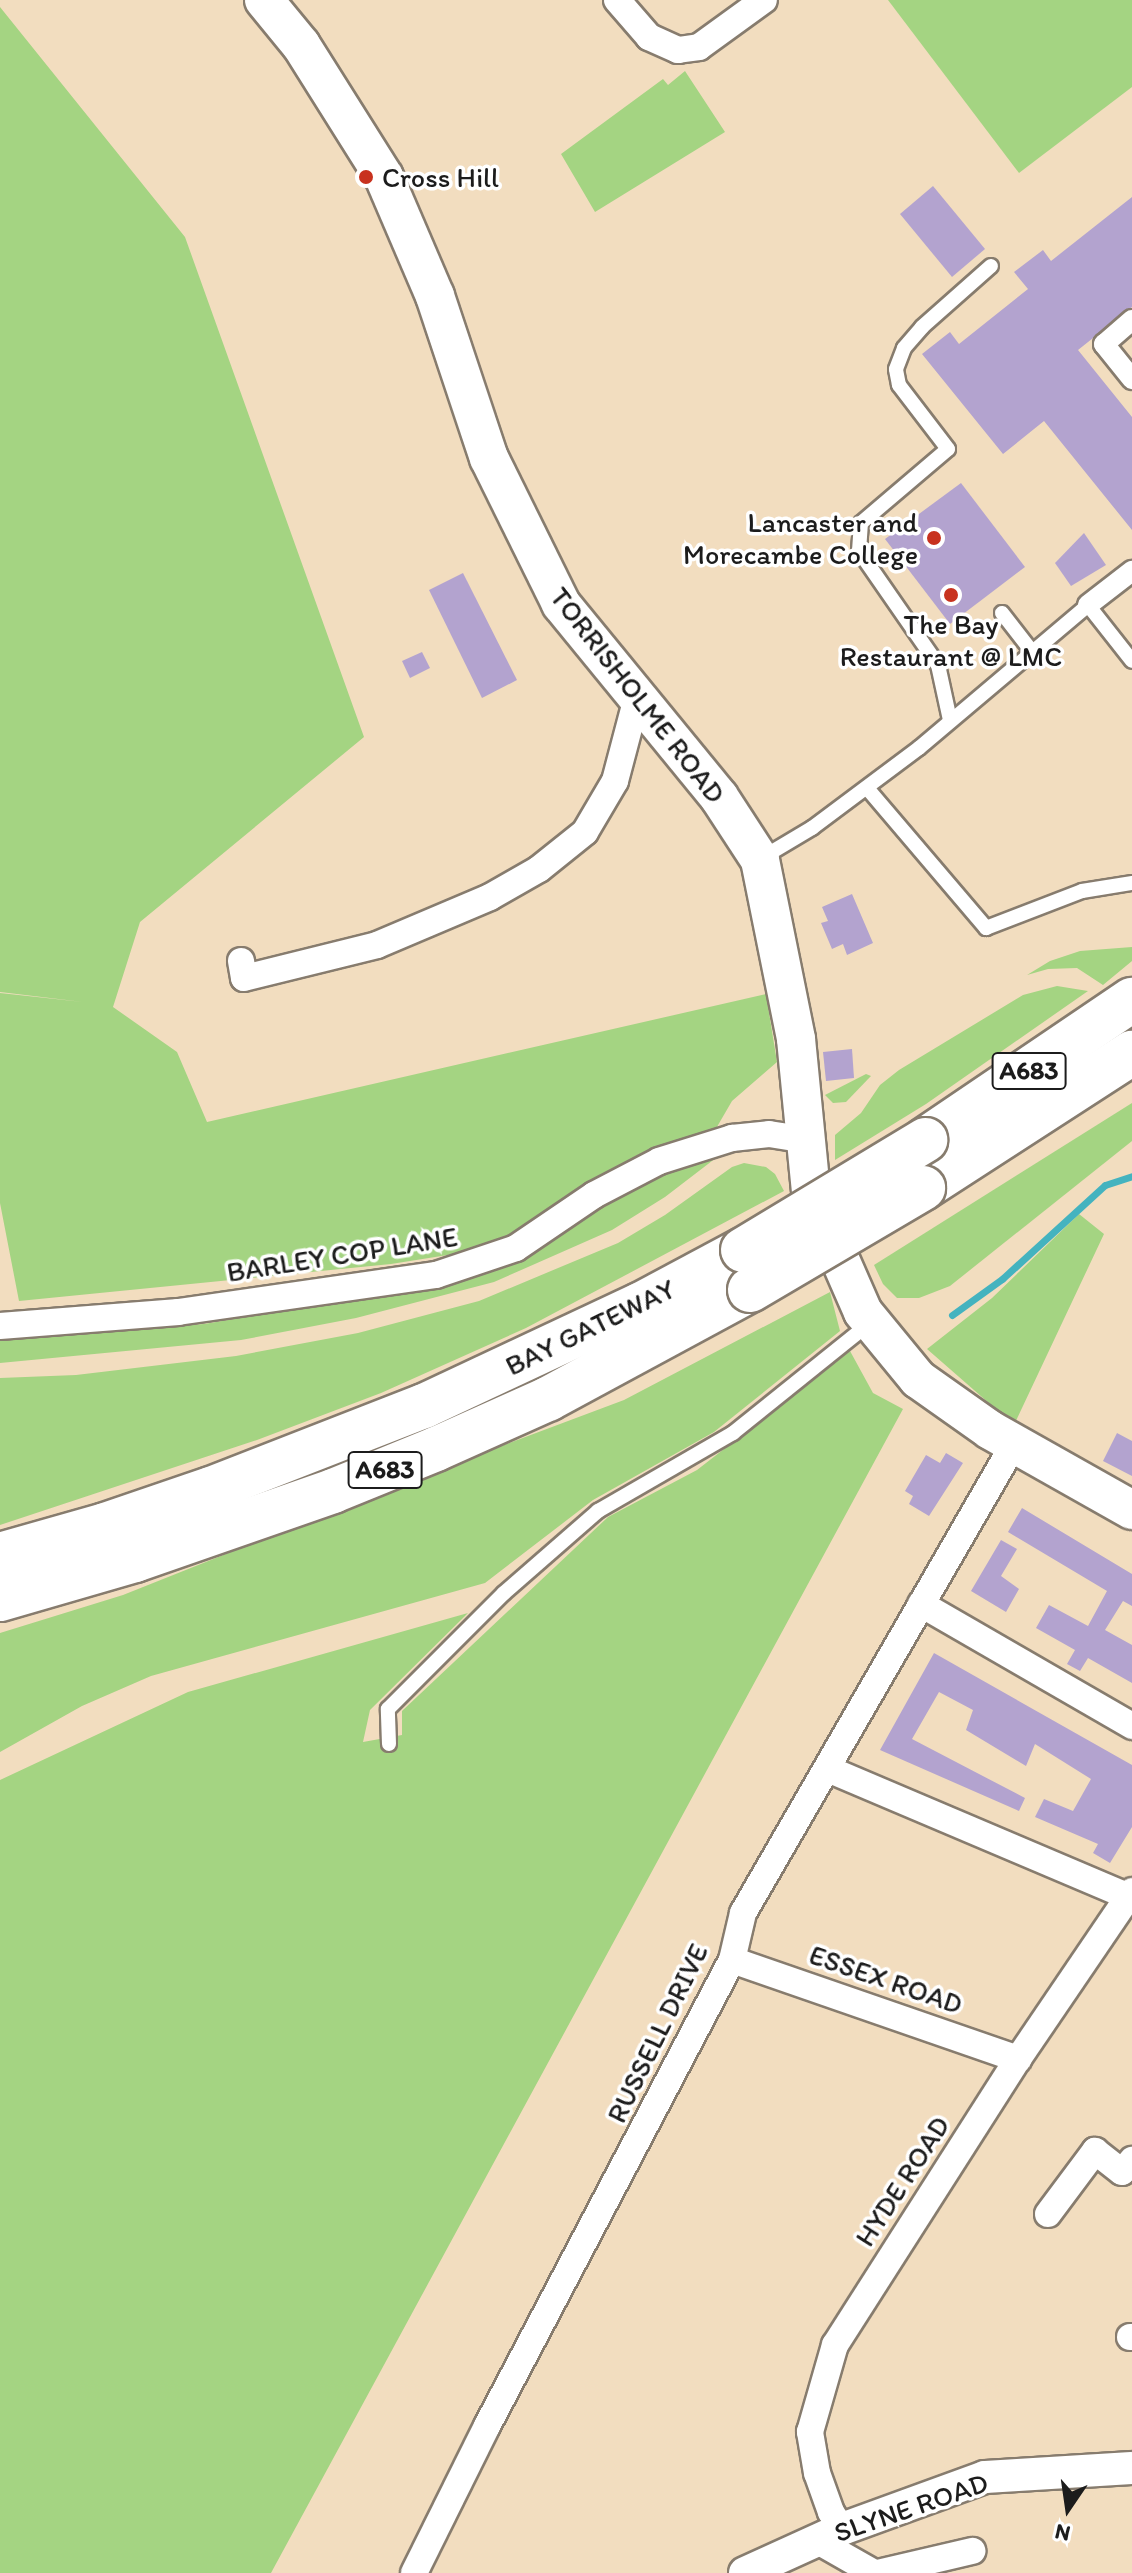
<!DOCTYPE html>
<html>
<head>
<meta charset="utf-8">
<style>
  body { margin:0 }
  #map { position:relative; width:1132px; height:2573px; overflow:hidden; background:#f2ddbf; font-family:Itim,sans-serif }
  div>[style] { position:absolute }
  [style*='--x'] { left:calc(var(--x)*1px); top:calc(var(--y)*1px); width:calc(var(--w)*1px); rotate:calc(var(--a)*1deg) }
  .green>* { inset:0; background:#a4d482 }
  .stream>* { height:7px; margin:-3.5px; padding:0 3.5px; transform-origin:3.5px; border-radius:3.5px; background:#44b3bf }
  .building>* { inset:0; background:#b3a3cf }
  .roads { filter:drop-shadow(2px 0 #877c6e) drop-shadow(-2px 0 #877c6e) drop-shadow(0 2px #877c6e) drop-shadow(0 -2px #877c6e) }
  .service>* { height:14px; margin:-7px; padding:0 7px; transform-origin:7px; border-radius:7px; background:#fff }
  .pedestrian>* { height:20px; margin:-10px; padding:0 10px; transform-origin:10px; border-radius:10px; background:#fff }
  .minor>* { height:26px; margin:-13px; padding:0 13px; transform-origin:13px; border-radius:13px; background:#fff }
  .tertiary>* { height:32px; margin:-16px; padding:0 16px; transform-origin:16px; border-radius:16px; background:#fff }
  .secondary>* { height:38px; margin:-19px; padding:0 19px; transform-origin:19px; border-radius:19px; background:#fff }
  .trunk>* { height:44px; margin:-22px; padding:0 22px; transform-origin:22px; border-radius:22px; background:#fff }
  .bridges { filter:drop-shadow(2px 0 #877c6e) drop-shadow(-2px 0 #877c6e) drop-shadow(0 2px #877c6e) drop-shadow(0 -2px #877c6e) }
  .trunk-bridge>* { height:44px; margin:-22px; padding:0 22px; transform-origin:22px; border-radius:22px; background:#fff }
  .dots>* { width:22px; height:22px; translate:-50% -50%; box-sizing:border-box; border:4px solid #fff; border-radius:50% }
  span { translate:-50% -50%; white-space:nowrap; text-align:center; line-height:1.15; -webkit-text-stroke:7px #fff; paint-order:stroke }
  .shield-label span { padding:2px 6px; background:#fff; border:2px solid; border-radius:6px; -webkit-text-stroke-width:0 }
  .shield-label { font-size:26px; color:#1c1c1c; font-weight:700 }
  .poi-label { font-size:28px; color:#1c1c1c }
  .left { translate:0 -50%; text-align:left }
  .right { translate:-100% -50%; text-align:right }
  .street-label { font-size:28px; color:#1c1c1c }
  .north { position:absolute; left:1028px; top:2469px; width:80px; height:80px; -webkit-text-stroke:6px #fff; paint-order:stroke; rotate:193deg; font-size:22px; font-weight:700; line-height:32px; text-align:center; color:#1c1c1c }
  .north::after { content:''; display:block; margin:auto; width:28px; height:36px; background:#1c1c1c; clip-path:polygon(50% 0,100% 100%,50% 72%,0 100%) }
</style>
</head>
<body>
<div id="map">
  <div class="green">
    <i style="clip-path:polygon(888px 0,1132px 0,1132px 87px,1019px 173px)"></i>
    <i style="clip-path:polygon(0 7px,185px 237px,364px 737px,140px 922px,113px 1007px,177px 1052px,207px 1122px,766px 994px,777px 1062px,732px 1101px,714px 1132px,492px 1248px,391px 1264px,19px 1301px,0 1203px,0 993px,83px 1002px,0 992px)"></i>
    <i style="clip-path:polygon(685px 71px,725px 132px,595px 212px,561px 154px,663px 79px,668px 85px)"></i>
    <i style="clip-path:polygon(1132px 947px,1132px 961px,1103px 985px,1077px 968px,1048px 969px,1027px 975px,1050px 961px,1080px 951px)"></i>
    <i style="clip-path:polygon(1057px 986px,1088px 991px,926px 1104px,835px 1160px,835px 1135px,861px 1113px,880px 1085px,899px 1070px,1023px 995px)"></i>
    <i style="clip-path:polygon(866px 1074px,871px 1076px,846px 1102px,833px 1103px,825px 1095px)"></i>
    <i style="clip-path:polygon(1132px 1103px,1132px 1141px,950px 1286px,919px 1298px,897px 1298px,883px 1284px,874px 1265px)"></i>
    <i style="clip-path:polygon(725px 1151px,665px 1197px,612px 1230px,494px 1282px,356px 1318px,241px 1340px,0 1363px,0 1337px,204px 1324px,452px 1282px,488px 1272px,526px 1257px,603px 1203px,679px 1164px)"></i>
    <i style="clip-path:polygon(744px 1163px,766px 1167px,775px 1174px,784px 1191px,526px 1328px,381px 1393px,257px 1440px,0 1525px,0 1378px,76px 1375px,236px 1356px,358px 1333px,479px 1301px,618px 1243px,665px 1215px,732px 1167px)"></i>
    <i style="clip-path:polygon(1079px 1214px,1104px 1234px,1014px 1425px,927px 1349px,992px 1298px)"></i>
    <i style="clip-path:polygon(830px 1292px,840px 1331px,714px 1432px,593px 1500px,485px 1583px,151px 1676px,82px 1706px,0 1752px,0 1633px,123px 1595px,432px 1472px,624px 1400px)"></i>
    <i style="clip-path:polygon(850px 1351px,873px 1393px,903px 1409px,271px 2573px,0 2573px,0 1780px,188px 1692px,468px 1613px,370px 1710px,363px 1742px,402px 1735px,402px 1711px,608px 1517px,697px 1470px)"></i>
  </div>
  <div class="stream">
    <i style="--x:952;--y:1315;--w:62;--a:-35.8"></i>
    <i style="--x:1002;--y:1279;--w:139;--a:-42.4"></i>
    <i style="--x:1105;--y:1185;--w:28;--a:-18"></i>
  </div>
  <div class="building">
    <i style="clip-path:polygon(933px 186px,985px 249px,952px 277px,900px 214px)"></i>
    <i style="clip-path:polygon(1132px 197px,1132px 307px,1078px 350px,1132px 417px,1132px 530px,1044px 421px,1003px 454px,922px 354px,950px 332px,959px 344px,1028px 289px,1014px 272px,1043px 250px,1051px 261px)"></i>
    <i style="clip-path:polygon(961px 483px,1025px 567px,950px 624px,885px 539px)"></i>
    <i style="clip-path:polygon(1084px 533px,1106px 565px,1071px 586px,1055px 563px)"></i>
    <i style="clip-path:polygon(463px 573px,517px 680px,482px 698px,429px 590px)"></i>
    <i style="clip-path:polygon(422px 652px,430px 668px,410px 678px,402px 661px)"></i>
    <i style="clip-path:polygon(852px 894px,873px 943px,847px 955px,843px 944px,832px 949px,821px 923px,828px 921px,822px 907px)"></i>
    <i style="clip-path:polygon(852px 1049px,854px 1078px,826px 1081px,823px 1052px)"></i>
    <i style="clip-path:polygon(1117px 1433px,1132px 1441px,1132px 1476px,1103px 1461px)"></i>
    <i style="clip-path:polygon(946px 1453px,963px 1463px,929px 1516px,909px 1504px,913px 1496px,905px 1491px,926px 1455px,940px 1463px)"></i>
    <i style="clip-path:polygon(1022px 1508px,1132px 1574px,1132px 1606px,1123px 1601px,1105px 1630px,1132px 1645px,1132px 1683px,1088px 1658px,1080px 1671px,1067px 1664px,1075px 1650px,1036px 1628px,1049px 1605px,1088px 1626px,1107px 1591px,1008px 1532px)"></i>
    <i style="clip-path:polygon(1001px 1540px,1017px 1549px,1001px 1576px,1019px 1589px,1006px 1612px,971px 1591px)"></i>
    <i style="clip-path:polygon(934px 1653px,1132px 1765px,1132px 1827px,1110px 1863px,1093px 1853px,1098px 1844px,1035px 1817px,1044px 1799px,1073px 1811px,1091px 1779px,1035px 1744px,1026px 1766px,966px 1730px,973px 1710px,939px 1692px,912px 1739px,1025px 1798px,1019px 1811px,880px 1750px)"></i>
  </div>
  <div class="roads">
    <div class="service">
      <i style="--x:1002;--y:613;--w:51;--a:52.2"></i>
      <i style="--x:950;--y:720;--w:56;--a:-102.3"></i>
      <i style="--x:938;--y:665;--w:139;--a:-124.7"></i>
      <i style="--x:859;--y:551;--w:28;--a:-86"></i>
      <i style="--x:861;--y:523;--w:114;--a:-40.4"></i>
      <i style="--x:948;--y:449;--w:81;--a:-127.4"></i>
      <i style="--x:899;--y:385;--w:16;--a:-101"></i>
      <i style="--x:896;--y:369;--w:22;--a:-69"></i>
      <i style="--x:904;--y:348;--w:28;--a:-49"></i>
      <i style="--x:922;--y:327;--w:92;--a:-41.5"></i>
      <i style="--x:867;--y:788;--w:184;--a:49.6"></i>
      <i style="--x:986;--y:928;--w:103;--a:-21.1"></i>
      <i style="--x:1082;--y:891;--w:51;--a:-9.1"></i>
      <i style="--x:760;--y:859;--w:61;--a:-30.8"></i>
      <i style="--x:812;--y:828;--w:134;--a:-36.8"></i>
      <i style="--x:919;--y:748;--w:221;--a:-40.2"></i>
      <i style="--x:1088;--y:605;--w:71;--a:51.8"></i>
      <i style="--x:389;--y:1744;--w:35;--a:-92"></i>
      <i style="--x:388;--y:1709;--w:164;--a:-45"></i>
      <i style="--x:504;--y:1593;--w:125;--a:-41.1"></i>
      <i style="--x:598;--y:1511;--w:156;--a:-30"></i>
      <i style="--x:733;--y:1433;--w:176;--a:-38.8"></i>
    </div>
    <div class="pedestrian">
      <i style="--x:1132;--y:320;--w:37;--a:139"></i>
      <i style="--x:1104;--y:344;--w:45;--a:51.3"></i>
      <i style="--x:1088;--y:605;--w:56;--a:-37.7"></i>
    </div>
    <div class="minor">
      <i style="--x:617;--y:0;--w:49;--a:49.1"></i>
      <i style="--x:649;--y:37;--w:32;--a:24"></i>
      <i style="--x:678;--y:50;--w:21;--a:-8"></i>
      <i style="--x:699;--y:47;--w:80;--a:-35.9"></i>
      <i style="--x:241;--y:961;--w:17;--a:80"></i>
      <i style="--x:244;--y:978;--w:137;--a:-13.9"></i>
      <i style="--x:377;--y:945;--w:123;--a:-23"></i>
      <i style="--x:490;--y:897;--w:56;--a:-29.7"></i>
      <i style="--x:539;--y:869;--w:59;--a:-38.8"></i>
      <i style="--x:585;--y:832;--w:59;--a:-59.5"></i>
      <i style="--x:615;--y:781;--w:86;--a:-75.2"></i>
      <i style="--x:0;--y:1326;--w:179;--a:-4.5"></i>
      <i style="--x:178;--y:1312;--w:261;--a:-8.2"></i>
      <i style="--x:436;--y:1275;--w:84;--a:-18.6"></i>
      <i style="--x:516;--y:1248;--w:94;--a:-34.2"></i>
      <i style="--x:594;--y:1195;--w:73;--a:-27.6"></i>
      <i style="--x:659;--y:1161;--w:77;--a:-17.5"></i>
      <i style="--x:732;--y:1138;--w:37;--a:-6"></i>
      <i style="--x:769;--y:1134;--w:38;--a:9"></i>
      <i style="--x:921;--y:1604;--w:244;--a:30"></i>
      <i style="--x:828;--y:1769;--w:327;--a:23"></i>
      <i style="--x:732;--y:1960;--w:303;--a:19.1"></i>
      <i style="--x:1048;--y:2214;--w:79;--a:-53.3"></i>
      <i style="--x:1095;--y:2151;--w:34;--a:38"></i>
      <i style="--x:1122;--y:2172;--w:16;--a:-50"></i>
      <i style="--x:1130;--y:2337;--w:2;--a:0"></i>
      <i style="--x:842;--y:2529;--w:20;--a:-123"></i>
      <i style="--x:831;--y:2512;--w:41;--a:-109.7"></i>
      <i style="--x:817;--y:2473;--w:42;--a:-99.7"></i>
      <i style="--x:810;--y:2432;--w:91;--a:-74"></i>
      <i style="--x:835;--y:2345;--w:340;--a:-57.4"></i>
      <i style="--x:1018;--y:2059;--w:203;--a:-55.8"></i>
      <i style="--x:816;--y:2540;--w:67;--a:29.6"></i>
      <i style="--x:414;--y:2573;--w:164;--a:-63.6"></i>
      <i style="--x:487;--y:2426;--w:526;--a:-62.27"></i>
      <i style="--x:732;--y:1960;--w:48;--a:-76.8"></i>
      <i style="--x:743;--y:1913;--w:542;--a:-59.98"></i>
      <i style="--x:878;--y:2573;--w:97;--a:-13.2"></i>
    </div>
    <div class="tertiary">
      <i style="--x:745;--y:2573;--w:107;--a:-24.4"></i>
      <i style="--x:842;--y:2529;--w:152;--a:-20"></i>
      <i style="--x:985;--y:2477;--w:147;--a:-3.5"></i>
    </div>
    <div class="secondary">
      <i style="--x:264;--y:0;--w:58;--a:50.6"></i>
      <i style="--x:301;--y:45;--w:156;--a:57.8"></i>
      <i style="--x:384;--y:177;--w:129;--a:66.8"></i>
      <i style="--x:435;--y:296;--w:171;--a:71.6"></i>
      <i style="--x:489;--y:458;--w:163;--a:63.7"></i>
      <i style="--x:561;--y:604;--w:249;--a:50.7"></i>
      <i style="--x:719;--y:797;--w:75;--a:56.9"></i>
      <i style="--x:760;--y:860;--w:183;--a:78.6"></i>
      <i style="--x:796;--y:1039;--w:155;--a:84.4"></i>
      <i style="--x:811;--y:1193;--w:130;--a:66.4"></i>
      <i style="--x:863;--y:1312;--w:87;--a:50.6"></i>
      <i style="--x:918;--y:1379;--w:88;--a:35.3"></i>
      <i style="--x:990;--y:1430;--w:163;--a:29.4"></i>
    </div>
    <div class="trunk">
      <i style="--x:925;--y:1140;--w:250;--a:-34.1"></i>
      <i style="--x:923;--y:1188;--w:249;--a:-32.9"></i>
      <i style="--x:0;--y:1555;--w:109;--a:-15.9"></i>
      <i style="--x:105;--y:1525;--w:112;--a:-18.8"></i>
      <i style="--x:211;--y:1489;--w:229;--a:-21.3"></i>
      <i style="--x:424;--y:1406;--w:238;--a:-25.1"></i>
      <i style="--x:640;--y:1305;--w:117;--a:-28.1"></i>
      <i style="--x:0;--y:1599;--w:141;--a:-16.1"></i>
      <i style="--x:135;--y:1560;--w:210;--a:-19.2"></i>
      <i style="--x:333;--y:1491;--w:111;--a:-22.2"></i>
      <i style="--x:436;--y:1449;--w:123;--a:-24.1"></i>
      <i style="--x:548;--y:1399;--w:230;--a:-28.4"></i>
    </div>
  </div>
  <div class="bridges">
    <div class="trunk-bridge">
      <i style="--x:743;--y:1250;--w:213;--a:-31.1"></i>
      <i style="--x:750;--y:1290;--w:201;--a:-30.5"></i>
    </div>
  </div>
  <div class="dots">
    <i style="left:366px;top:177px;background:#c8321e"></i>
    <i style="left:934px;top:538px;background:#c8321e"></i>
    <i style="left:951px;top:595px;background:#c8321e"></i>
  </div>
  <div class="shield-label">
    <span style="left:1029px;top:1071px">A683</span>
    <span style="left:385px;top:1470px">A683</span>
  </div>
  <div class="poi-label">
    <span class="left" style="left:382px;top:177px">Cross Hill</span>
    <span class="right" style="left:918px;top:538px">Lancaster and<br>Morecambe College</span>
    <span style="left:951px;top:640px">The Bay<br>Restaurant @ LMC</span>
  </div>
  <div class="street-label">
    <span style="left:638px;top:695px;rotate:52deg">TORRISHOLME ROAD</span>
    <span style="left:342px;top:1254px;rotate:-9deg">BARLEY COP LANE</span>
    <span style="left:590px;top:1327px;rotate:-26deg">BAY GATEWAY</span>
    <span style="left:886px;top:1979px;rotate:19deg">ESSEX ROAD</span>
    <span style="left:657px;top:2033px;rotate:-64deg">RUSSELL DRIVE</span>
    <span style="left:902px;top:2181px;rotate:-57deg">HYDE ROAD</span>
    <span style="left:911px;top:2507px;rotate:-19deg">SLYNE ROAD</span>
  </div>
  <div class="north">N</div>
</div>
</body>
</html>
